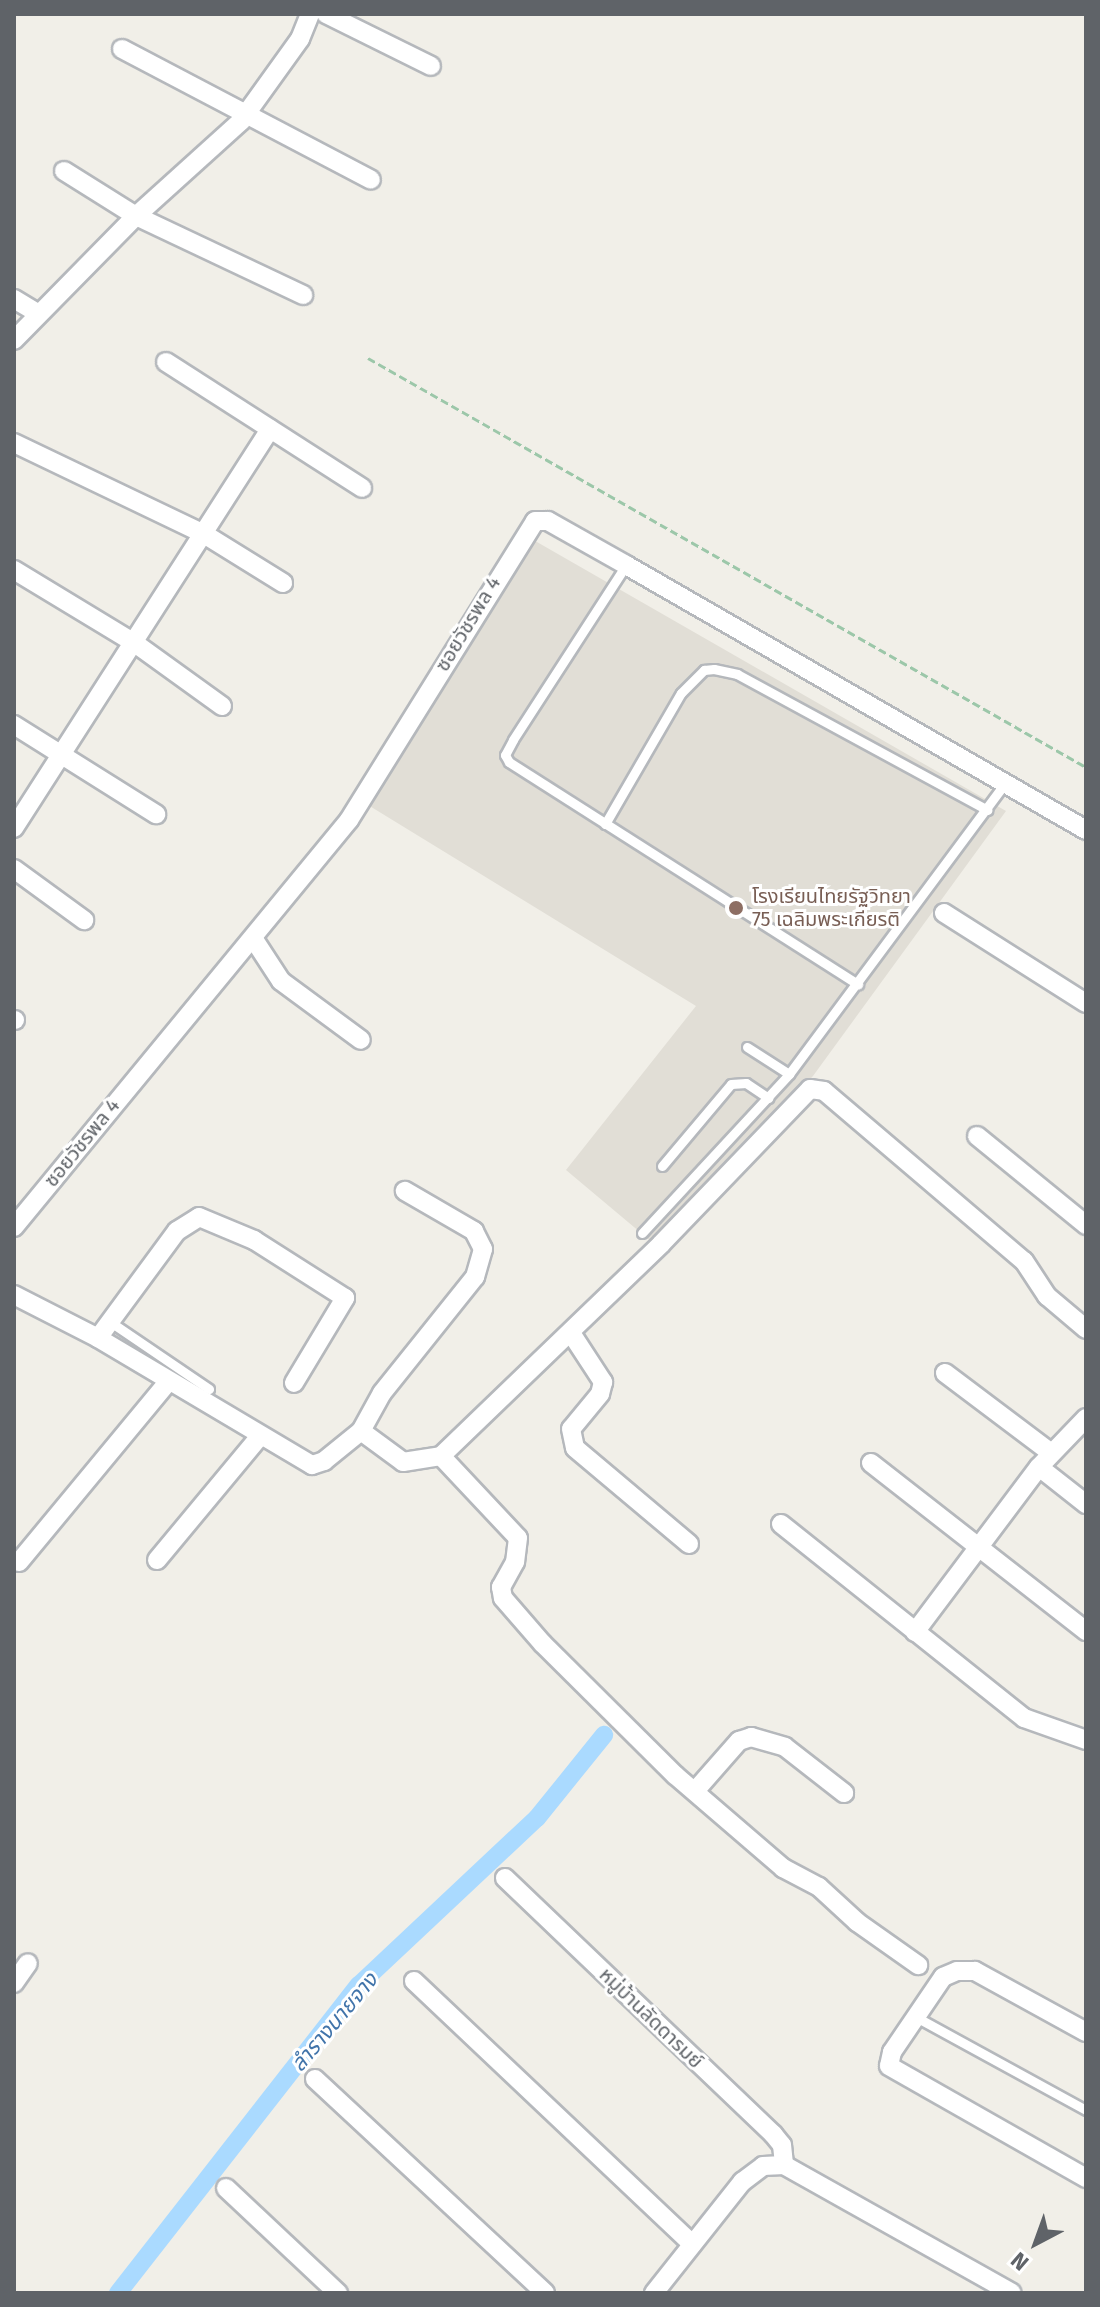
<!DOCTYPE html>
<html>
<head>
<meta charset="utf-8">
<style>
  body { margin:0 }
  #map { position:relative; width:1100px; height:2307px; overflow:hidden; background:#f1efe8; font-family:"Fira Sans","Noto Sans Thai",sans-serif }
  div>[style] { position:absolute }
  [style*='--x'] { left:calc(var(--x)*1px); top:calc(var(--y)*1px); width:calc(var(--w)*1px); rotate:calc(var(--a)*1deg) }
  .education>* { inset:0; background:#e1ded6 }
  .canal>* { height:18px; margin:-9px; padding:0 9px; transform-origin:9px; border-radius:9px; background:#aadaff }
  .path>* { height:3px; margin-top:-1.5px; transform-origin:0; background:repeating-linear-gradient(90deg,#9cc7a9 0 8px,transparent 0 12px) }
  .roads { filter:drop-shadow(2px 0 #b5b8bc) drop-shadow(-2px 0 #b5b8bc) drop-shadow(0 2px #b5b8bc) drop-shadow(0 -2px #b5b8bc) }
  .lane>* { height:9px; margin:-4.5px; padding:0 4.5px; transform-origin:4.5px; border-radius:4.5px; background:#fff }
  .street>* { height:18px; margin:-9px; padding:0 9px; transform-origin:9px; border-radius:9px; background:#fff }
  .dots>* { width:22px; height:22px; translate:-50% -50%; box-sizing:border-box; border:4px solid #fff; border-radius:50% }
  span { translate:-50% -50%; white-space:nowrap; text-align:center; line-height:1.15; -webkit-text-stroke:6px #fff; paint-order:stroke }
  .street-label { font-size:20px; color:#5f6368 }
  .education-label { font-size:20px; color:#785e54 }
  .left { translate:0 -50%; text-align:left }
  .water-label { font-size:22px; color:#4174aa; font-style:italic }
  .frame { position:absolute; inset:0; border:16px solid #5f6368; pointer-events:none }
  .north { position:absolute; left:996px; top:2203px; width:80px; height:80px; -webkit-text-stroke:6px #fff; paint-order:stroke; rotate:221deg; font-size:22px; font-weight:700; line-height:32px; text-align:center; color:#5f6368 }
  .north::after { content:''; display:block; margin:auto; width:28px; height:36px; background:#5f6368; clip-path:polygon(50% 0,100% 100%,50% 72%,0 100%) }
</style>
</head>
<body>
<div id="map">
  <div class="education">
    <i style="clip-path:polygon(530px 538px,1006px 811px,813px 1076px,653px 1243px,566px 1170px,696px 1006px,368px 805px,508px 581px)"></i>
  </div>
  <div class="canal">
    <i style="--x:118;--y:2293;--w:391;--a:-52"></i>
    <i style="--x:359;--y:1985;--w:244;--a:-43.2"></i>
    <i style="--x:537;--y:1818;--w:107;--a:-51.1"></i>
  </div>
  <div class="path">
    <i style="--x:368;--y:358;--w:826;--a:29.67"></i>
  </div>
  <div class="roads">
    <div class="lane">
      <i style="--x:626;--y:565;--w:208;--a:122.9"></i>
      <i style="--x:513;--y:740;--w:17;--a:118"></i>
      <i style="--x:505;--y:755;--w:8;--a:60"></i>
      <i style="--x:509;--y:762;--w:414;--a:32.5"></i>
      <i style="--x:605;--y:824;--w:151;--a:-59.9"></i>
      <i style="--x:681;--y:693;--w:33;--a:-45"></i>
      <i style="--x:704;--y:670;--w:10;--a:-6"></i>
      <i style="--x:714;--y:669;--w:24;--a:12"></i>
      <i style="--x:737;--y:674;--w:285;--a:28.5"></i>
      <i style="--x:747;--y:1047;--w:50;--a:32.7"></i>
      <i style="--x:662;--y:1166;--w:107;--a:-49.9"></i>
      <i style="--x:731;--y:1084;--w:15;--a:-4"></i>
      <i style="--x:746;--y:1083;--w:27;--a:34"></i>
      <i style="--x:642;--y:1233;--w:217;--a:-47.2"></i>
      <i style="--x:789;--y:1074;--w:360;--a:-53.4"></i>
      <i style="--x:109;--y:1321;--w:121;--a:34.2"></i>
      <i style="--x:916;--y:2017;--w:194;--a:28.7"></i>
    </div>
    <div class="street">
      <i style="--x:326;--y:14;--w:117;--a:26.3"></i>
      <i style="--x:122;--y:49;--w:281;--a:27.7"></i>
      <i style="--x:64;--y:171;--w:85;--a:32"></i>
      <i style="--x:136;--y:216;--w:185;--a:25.3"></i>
      <i style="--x:14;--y:299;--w:27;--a:31"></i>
      <i style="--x:14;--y:340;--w:174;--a:-45.5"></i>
      <i style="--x:136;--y:216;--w:142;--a:-42.1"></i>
      <i style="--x:241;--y:121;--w:101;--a:-54.3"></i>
      <i style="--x:300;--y:39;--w:27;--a:-68"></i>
      <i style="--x:166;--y:362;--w:233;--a:32.7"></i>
      <i style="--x:14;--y:443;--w:211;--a:25.6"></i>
      <i style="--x:204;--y:534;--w:93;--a:31.8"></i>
      <i style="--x:14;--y:570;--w:143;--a:31.2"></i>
      <i style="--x:136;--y:644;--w:106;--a:35.8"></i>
      <i style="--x:14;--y:725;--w:168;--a:32.1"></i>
      <i style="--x:14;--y:828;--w:474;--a:-57.3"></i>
      <i style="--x:14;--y:869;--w:87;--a:36.1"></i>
      <i style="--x:944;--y:913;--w:168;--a:32.4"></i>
      <i style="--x:253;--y:938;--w:51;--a:56.9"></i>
      <i style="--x:281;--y:981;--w:99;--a:36.4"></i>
      <i style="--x:14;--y:1020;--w:1;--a:0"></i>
      <i style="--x:977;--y:1136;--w:141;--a:39.2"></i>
      <i style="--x:14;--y:1227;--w:527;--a:-50.54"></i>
      <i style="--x:349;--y:820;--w:352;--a:-58.1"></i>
      <i style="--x:535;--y:521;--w:13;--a:0"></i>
      <i style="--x:548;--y:521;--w:90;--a:29.4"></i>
      <i style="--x:626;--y:565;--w:531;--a:29.95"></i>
      <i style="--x:14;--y:1295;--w:94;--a:27.1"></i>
      <i style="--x:98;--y:1338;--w:249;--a:30.7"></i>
      <i style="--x:312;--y:1465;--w:13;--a:-18"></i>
      <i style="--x:324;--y:1461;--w:48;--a:-39"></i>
      <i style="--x:361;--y:1431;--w:43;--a:-61.1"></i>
      <i style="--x:382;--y:1393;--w:149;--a:-51.3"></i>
      <i style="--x:475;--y:1277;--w:29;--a:-74"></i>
      <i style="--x:483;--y:1249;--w:20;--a:-117"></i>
      <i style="--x:474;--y:1231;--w:80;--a:-149.9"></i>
      <i style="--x:571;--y:1333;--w:59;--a:56.9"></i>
      <i style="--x:603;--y:1382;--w:12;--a:104"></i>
      <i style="--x:600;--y:1394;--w:45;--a:129.6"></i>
      <i style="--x:571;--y:1429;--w:19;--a:78"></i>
      <i style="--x:575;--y:1448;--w:149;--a:40.1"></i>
      <i style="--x:98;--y:1338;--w:133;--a:-53.6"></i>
      <i style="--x:177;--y:1231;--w:26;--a:-32"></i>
      <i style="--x:199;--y:1217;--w:60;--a:22.7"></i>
      <i style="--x:254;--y:1240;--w:108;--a:32.5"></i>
      <i style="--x:345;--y:1298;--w:99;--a:121"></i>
      <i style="--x:945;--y:1373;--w:133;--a:37"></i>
      <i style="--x:361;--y:1431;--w:52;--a:36.4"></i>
      <i style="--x:403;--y:1462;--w:38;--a:-9"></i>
      <i style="--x:441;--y:1456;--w:306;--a:-43.9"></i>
      <i style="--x:661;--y:1244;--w:215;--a:-46.1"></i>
      <i style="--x:810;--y:1089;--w:14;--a:8"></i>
      <i style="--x:824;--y:1091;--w:262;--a:40.4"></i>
      <i style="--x:1024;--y:1261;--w:42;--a:56.7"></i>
      <i style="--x:1047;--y:1296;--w:51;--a:40.2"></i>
      <i style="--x:441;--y:1456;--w:112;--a:46.8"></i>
      <i style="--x:518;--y:1538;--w:24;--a:97"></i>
      <i style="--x:515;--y:1562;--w:29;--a:119"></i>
      <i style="--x:501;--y:1587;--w:11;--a:80"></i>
      <i style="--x:503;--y:1598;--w:61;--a:49"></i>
      <i style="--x:543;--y:1644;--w:186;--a:44.8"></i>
      <i style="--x:675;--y:1775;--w:143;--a:40.7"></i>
      <i style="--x:783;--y:1868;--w:41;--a:27.8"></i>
      <i style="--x:819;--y:1887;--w:52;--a:42.6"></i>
      <i style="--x:857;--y:1922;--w:75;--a:35.2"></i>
      <i style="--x:871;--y:1463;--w:273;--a:38"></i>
      <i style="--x:1039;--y:1467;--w:60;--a:38.2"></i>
      <i style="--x:781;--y:1524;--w:311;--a:38.6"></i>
      <i style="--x:1024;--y:1718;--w:66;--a:19.5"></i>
      <i style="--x:157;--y:1560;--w:161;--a:-50.3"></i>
      <i style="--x:19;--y:1562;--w:235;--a:-50.4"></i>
      <i style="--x:915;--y:1632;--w:206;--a:-53.1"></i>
      <i style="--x:1039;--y:1467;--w:68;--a:-46.2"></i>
      <i style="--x:695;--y:1791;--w:67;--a:-48.7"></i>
      <i style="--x:739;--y:1741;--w:13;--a:-18"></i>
      <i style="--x:751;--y:1737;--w:35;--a:16"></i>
      <i style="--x:785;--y:1747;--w:75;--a:37.9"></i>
      <i style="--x:505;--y:1878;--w:371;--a:43.7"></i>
      <i style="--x:773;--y:2134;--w:14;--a:51"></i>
      <i style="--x:782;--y:2145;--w:20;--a:84"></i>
      <i style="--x:414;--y:1981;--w:383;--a:43.4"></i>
      <i style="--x:14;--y:1983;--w:24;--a:-55"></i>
      <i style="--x:1086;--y:2032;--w:127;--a:-151.2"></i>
      <i style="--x:975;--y:1971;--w:18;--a:180"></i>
      <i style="--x:957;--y:1971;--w:15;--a:157"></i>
      <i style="--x:943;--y:1977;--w:91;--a:124.2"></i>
      <i style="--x:892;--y:2052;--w:14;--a:102"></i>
      <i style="--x:889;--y:2066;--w:227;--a:29.6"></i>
      <i style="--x:315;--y:2079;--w:314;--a:42.9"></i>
      <i style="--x:226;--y:2188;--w:154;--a:43.2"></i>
      <i style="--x:654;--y:2293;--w:142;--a:-51.6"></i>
      <i style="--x:742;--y:2182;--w:26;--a:-37"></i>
      <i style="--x:763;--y:2166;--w:21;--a:-3"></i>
      <i style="--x:784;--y:2165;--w:261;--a:29.3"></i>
    </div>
  </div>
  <div class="dots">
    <i style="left:736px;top:908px;background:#8d6e63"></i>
  </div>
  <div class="street-label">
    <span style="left:468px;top:624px;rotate:-59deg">ซอยวัชรพล 4</span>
    <span style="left:82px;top:1143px;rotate:-51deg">ซอยวัชรพล 4</span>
    <span style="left:651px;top:2018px;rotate:44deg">หมู่บ้านลัดดารมย์</span>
  </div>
  <div class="education-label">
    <span class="left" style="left:752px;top:908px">โรงเรียนไทยรัฐวิทยา<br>75 เฉลิมพระเกียรติ</span>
  </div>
  <div class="water-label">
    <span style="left:334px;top:2022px;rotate:-50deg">ลำรางนายจาง</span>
  </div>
  <div class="frame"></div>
  <div class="north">N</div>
</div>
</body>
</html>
